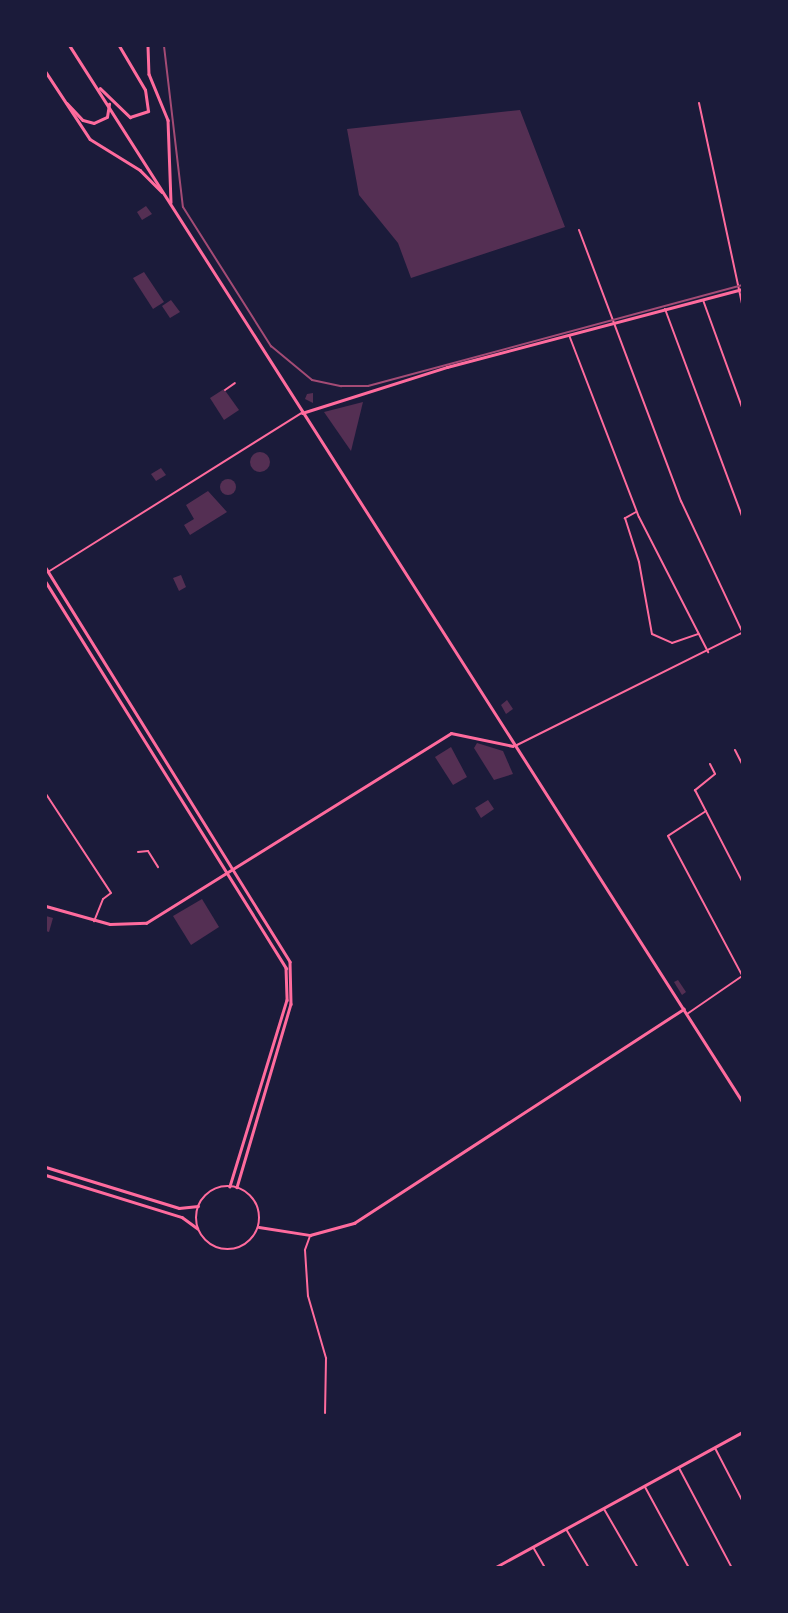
<!DOCTYPE html>
<html>
<head>
<meta charset="utf-8">
<style>
  body { margin:0 }
  #map { position:relative; width:788px; height:1613px; overflow:hidden; background:#1b1b3a; font-family:Barlow,sans-serif }
  div>[style] { position:absolute }
  [style*='--x'] { left:calc(var(--x)*1px); top:calc(var(--y)*1px); width:calc(var(--w)*1px); rotate:calc(var(--a)*1deg) }
  .building>* { inset:0; background:#542f53 }
  .round { border-radius:50% }
  .minor>* { height:2px; margin:-1px; padding:0 1px; transform-origin:1px; border-radius:1px; background:#ff6b9d }
  .tertiary>* { height:2.5px; margin:-1.25px; padding:0 1.25px; transform-origin:1.25px; border-radius:1.25px; background:#ff6b9d }
  .tertiary>.ring { margin:-1.25px; padding:0; box-sizing:content-box; background:none; border:2.5px solid #ff6b9d; border-radius:50% }
  .secondary>* { height:2.5px; margin:-1.25px; padding:0 1.25px; transform-origin:1.25px; border-radius:1.25px; background:#ff6b9d }
  .tram>* { height:2px; margin:-1px; padding:0 1px; transform-origin:1px; border-radius:1px; background:#a44b75 }
  span { translate:-50% -50%; white-space:nowrap; text-align:center; line-height:1.15; -webkit-text-stroke:5px #1b1b3a; paint-order:stroke }
  .frame { position:absolute; inset:0; border:47px solid #1b1b3a; pointer-events:none }
</style>
</head>
<body>
<div id="map">
  <div class="building">
    <i style="clip-path:polygon(520px 110px,565px 227px,411px 278px,398px 243px,359px 195px,347px 129px)"></i>
    <i style="clip-path:polygon(146px 206px,152px 214px,142px 220px,137px 212px)"></i>
    <i style="clip-path:polygon(144px 272px,164px 302px,153px 309px,133px 278px)"></i>
    <i style="clip-path:polygon(171px 300px,180px 312px,170px 318px,162px 306px)"></i>
    <i style="clip-path:polygon(224px 389px,239px 410px,224px 420px,210px 398px)"></i>
    <i style="clip-path:polygon(313px 393px,313px 403px,305px 399px,307px 394px)"></i>
    <i style="clip-path:polygon(363px 402px,351px 451px,324px 412px)"></i>
    <i class="round" style="left:250px;top:452px;width:20px;height:20px"></i>
    <i style="clip-path:polygon(161px 468px,166px 475px,156px 481px,151px 474px)"></i>
    <i class="round" style="left:220px;top:479px;width:16px;height:16px"></i>
    <i style="clip-path:polygon(208px 491px,227px 512px,190px 535px,184px 525px,194px 519px,186px 505px)"></i>
    <i style="clip-path:polygon(181px 575px,186px 587px,179px 591px,173px 578px)"></i>
    <i style="clip-path:polygon(507px 700px,513px 709px,506px 714px,501px 705px)"></i>
    <i style="clip-path:polygon(477px 743px,503px 751px,513px 774px,494px 780px,474px 748px)"></i>
    <i style="clip-path:polygon(451px 747px,467px 777px,453px 785px,435px 757px)"></i>
    <i style="clip-path:polygon(488px 800px,494px 809px,481px 818px,475px 808px)"></i>
    <i style="clip-path:polygon(202px 899px,219px 927px,191px 945px,173px 916px)"></i>
    <i style="clip-path:polygon(46px 916px,53px 918px,49px 932px,46px 931px)"></i>
    <i style="clip-path:polygon(678px 980px,686px 992px,682px 995px,674px 982px)"></i>
  </div>
  <div class="minor">
    <i style="--x:699;--y:103;--w:206;--a:77.9"></i>
    <i style="--x:579;--y:230;--w:290;--a:69.4"></i>
    <i style="--x:681;--y:501;--w:144;--a:64.9"></i>
    <i style="--x:703;--y:300;--w:114;--a:70"></i>
    <i style="--x:665;--y:309;--w:221;--a:69.6"></i>
    <i style="--x:569;--y:335;--w:195;--a:69"></i>
    <i style="--x:639;--y:517;--w:152;--a:62.9"></i>
    <i style="--x:225;--y:390;--w:12;--a:-35"></i>
    <i style="--x:636;--y:512;--w:13;--a:151"></i>
    <i style="--x:625;--y:518;--w:46;--a:72.3"></i>
    <i style="--x:639;--y:562;--w:73;--a:79.8"></i>
    <i style="--x:652;--y:634;--w:22;--a:24"></i>
    <i style="--x:672;--y:643;--w:28;--a:-19"></i>
    <i style="--x:48;--y:572;--w:299;--a:-32.1"></i>
    <i style="--x:515;--y:746;--w:254;--a:-26.5"></i>
    <i style="--x:735;--y:750;--w:16;--a:63"></i>
    <i style="--x:710;--y:764;--w:11;--a:63"></i>
    <i style="--x:715;--y:774;--w:26;--a:141"></i>
    <i style="--x:695;--y:790;--w:102;--a:62.7"></i>
    <i style="--x:46;--y:794;--w:118;--a:56.7"></i>
    <i style="--x:111;--y:893;--w:10;--a:143"></i>
    <i style="--x:103;--y:899;--w:24;--a:112"></i>
    <i style="--x:706;--y:811;--w:45;--a:146.7"></i>
    <i style="--x:668;--y:836;--w:157;--a:62"></i>
    <i style="--x:138;--y:852;--w:10;--a:-6"></i>
    <i style="--x:148;--y:851;--w:19;--a:58"></i>
    <i style="--x:687;--y:1014;--w:67;--a:-34.6"></i>
    <i style="--x:310;--y:1236;--w:15;--a:110"></i>
    <i style="--x:305;--y:1250;--w:46;--a:86.3"></i>
    <i style="--x:308;--y:1296;--w:65;--a:73.8"></i>
    <i style="--x:326;--y:1358;--w:55;--a:91"></i>
    <i style="--x:715;--y:1448;--w:59;--a:62.6"></i>
    <i style="--x:679;--y:1468;--w:113;--a:62.1"></i>
    <i style="--x:645;--y:1487;--w:92;--a:61.5"></i>
    <i style="--x:604;--y:1509;--w:68;--a:60"></i>
    <i style="--x:566;--y:1529;--w:45;--a:59.5"></i>
    <i style="--x:533;--y:1547;--w:24;--a:60"></i>
  </div>
  <div class="tertiary">
    <i style="--x:302;--y:413;--w:152;--a:-17.6"></i>
    <i style="--x:447;--y:367;--w:305;--a:-14.8"></i>
    <i style="--x:46;--y:568;--w:463;--a:58.2"></i>
    <i style="--x:290;--y:962;--w:42;--a:88.6"></i>
    <i style="--x:291;--y:1004;--w:191;--a:106.4"></i>
    <i style="--x:46;--y:582;--w:455;--a:58.1"></i>
    <i style="--x:286;--y:968;--w:32;--a:88"></i>
    <i style="--x:287;--y:1000;--w:195;--a:107"></i>
    <i style="--x:46;--y:906;--w:66;--a:15.7"></i>
    <i style="--x:110;--y:924;--w:36;--a:-2"></i>
    <i style="--x:146;--y:923;--w:359;--a:-31.9"></i>
    <i style="--x:451;--y:733;--w:63;--a:11.8"></i>
    <i style="--x:46;--y:1167;--w:139;--a:17.1"></i>
    <i style="--x:179;--y:1208;--w:19;--a:-6"></i>
    <i style="--x:46;--y:1175;--w:142;--a:17.2"></i>
    <i style="--x:182;--y:1217;--w:19;--a:36"></i>
    <i class="ring" style="left:196px;top:1186px;width:61.5px;height:61.5px"></i>
    <i style="--x:259;--y:1227;--w:52;--a:8.9"></i>
    <i style="--x:310;--y:1235;--w:46;--a:-15.3"></i>
    <i style="--x:354;--y:1223;--w:393;--a:-33"></i>
    <i style="--x:494;--y:1568;--w:283;--a:-28.7"></i>
  </div>
  <div class="secondary">
    <i style="--x:70;--y:46;--w:1251;--a:57.5"></i>
    <i style="--x:148;--y:46;--w:28;--a:88"></i>
    <i style="--x:149;--y:74;--w:50;--a:67.6"></i>
    <i style="--x:168;--y:120;--w:82;--a:87.9"></i>
    <i style="--x:46;--y:72;--w:80;--a:56.7"></i>
    <i style="--x:90;--y:139;--w:59;--a:31.8"></i>
    <i style="--x:140;--y:170;--w:31;--a:45"></i>
    <i style="--x:100;--y:88;--w:42;--a:44"></i>
    <i style="--x:130;--y:117;--w:19;--a:-18"></i>
    <i style="--x:148;--y:111;--w:21;--a:-98"></i>
    <i style="--x:145;--y:90;--w:51;--a:-120.6"></i>
    <i style="--x:67;--y:103;--w:23;--a:47"></i>
    <i style="--x:83;--y:120;--w:11;--a:15"></i>
    <i style="--x:94;--y:123;--w:14;--a:-25"></i>
    <i style="--x:107;--y:117;--w:13;--a:-81"></i>
  </div>
  <div class="tram">
    <i style="--x:164;--y:46;--w:162;--a:83.3"></i>
    <i style="--x:183;--y:207;--w:165;--a:57.7"></i>
    <i style="--x:271;--y:346;--w:53;--a:39.7"></i>
    <i style="--x:312;--y:380;--w:30;--a:12"></i>
    <i style="--x:341;--y:386;--w:27;--a:0"></i>
    <i style="--x:368;--y:386;--w:387;--a:-15.1"></i>
  </div>
  <div class="frame"></div>
</div>
</body>
</html>
